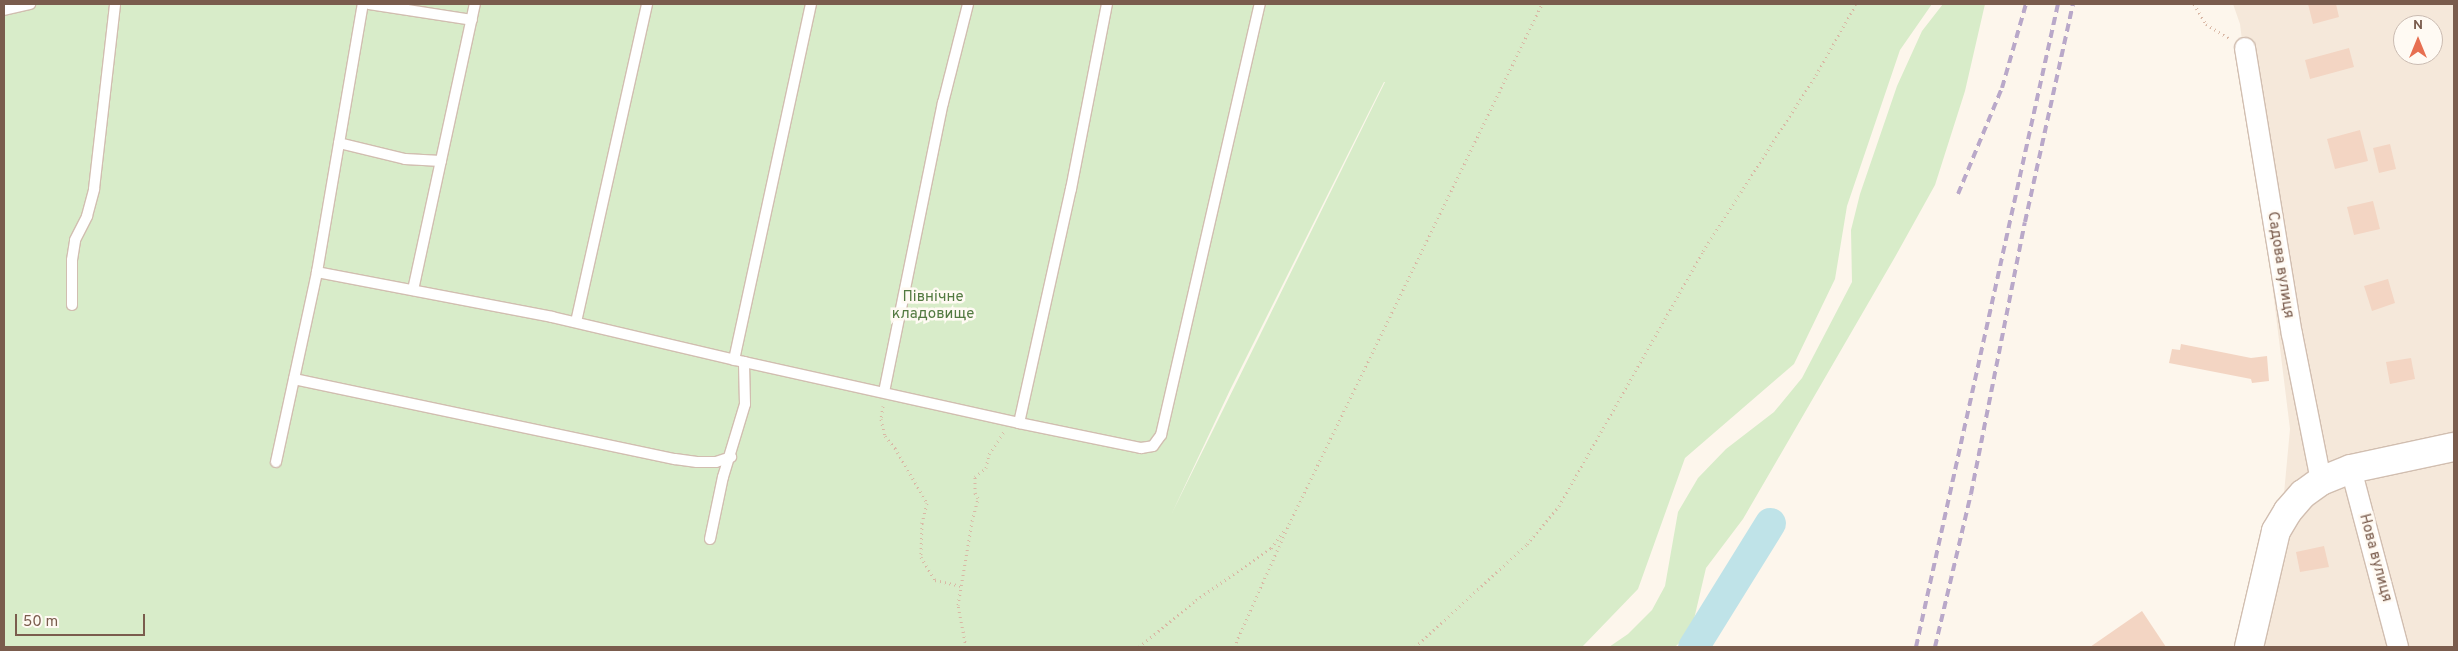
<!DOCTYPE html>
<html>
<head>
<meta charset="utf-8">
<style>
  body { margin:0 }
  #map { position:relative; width:2458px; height:651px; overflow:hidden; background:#fdf6ec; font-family:Overpass,sans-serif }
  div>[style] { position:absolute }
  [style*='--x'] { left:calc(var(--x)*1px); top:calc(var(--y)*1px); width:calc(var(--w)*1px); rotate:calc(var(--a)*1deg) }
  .residential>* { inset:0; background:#f5e8da }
  .green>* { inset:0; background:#d8ecc9 }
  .river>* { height:31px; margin:-15.5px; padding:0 15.5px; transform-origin:15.5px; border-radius:15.5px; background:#bfe3e8 }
  .building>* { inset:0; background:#f3d5c3 }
  .path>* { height:3px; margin-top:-1.5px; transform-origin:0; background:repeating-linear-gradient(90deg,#d9b8a5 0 1px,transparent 0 5px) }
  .roads { filter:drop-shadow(1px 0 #d1beb0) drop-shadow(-1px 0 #d1beb0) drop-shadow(0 1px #d1beb0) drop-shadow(0 -1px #d1beb0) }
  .lane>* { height:10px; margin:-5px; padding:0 5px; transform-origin:5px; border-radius:5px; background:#fff }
  .street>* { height:20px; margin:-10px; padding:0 10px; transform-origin:10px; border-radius:10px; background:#fff }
  .secondary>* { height:28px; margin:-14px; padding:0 14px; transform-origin:14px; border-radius:14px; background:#fff }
  .rail>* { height:4px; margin-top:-2px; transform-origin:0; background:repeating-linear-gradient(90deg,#b9a8c9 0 8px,transparent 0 13px) }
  span { translate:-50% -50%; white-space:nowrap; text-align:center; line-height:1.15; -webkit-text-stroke:5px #fffaf3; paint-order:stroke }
  .street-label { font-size:15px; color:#7a5c4d }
  .park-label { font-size:15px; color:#537a41 }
  .frame { position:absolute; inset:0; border:5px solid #7a5c4d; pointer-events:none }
  .north { position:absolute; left:2393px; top:15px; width:50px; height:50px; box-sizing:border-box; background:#fffaf3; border:1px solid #cabbb1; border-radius:50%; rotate:0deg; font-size:14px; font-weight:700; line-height:20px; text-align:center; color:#7a5c4d }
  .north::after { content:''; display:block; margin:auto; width:18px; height:22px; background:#e76f51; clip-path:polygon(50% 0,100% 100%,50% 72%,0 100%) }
  .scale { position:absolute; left:15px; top:614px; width:130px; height:22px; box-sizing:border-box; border:2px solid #7a5c4d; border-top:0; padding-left:6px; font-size:15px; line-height:18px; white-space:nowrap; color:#7a5c4d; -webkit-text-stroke:4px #fffaf3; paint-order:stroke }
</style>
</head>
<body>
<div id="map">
  <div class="residential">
    <i style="clip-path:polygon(evenodd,2233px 4px,2454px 4px,2454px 647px,2256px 647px,2278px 558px,2290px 429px,2240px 24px,2233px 4px,2403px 25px,2433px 25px,2433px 55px,2403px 55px,2403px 25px)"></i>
  </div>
  <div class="green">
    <i style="clip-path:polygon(evenodd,4px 4px,1932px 4px,1900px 50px,1847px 206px,1835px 279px,1794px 364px,1685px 458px,1638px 589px,1582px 647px,4px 647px,4px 4px,1384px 82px,1385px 82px,1172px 513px,1230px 390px,1384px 82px)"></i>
    <i style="clip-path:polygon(1943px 4px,1985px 4px,1965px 91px,1935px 185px,1895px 257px,1743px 519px,1706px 568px,1691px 632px,1675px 647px,1609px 647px,1628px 634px,1652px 610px,1665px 586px,1678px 512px,1698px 478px,1726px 449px,1774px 412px,1802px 378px,1852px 282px,1851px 230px,1860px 194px,1897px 86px,1922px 31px)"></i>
  </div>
  <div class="river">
    <i style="--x:1693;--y:647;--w:146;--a:-58.2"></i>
  </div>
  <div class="building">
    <i style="clip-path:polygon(2308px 4px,2336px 4px,2339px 17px,2313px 24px)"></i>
    <i style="clip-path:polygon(2349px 48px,2354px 67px,2310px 79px,2305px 60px)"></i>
    <i style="clip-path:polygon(2360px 130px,2368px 161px,2335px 169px,2327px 139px)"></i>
    <i style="clip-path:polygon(2390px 144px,2396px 169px,2379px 173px,2373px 148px)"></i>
    <i style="clip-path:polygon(2373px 201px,2380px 229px,2354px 235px,2347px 207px)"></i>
    <i style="clip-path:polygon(2388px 279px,2395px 303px,2372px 311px,2364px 286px)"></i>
    <i style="clip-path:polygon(2181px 344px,2251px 358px,2267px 356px,2269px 381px,2252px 383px,2251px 379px,2169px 363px,2172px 349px,2180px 350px)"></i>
    <i style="clip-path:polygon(2411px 358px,2415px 379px,2390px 384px,2386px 362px)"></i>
    <i style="clip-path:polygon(2324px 546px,2329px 567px,2300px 572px,2296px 552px)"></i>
    <i style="clip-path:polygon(2142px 611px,2166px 647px,2090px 647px)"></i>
  </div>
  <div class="path">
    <i style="--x:2194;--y:4;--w:23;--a:59"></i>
    <i style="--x:2206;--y:24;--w:28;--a:32"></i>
    <i style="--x:883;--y:406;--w:13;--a:99"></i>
    <i style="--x:881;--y:419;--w:17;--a:77"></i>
    <i style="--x:885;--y:436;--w:16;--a:50"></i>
    <i style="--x:895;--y:448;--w:64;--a:59.8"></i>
    <i style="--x:927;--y:503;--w:21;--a:104"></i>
    <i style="--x:922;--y:523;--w:34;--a:92"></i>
    <i style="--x:921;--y:557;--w:27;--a:59"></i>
    <i style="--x:935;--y:580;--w:27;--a:13"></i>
    <i style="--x:966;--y:647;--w:43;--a:-100.8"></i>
    <i style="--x:958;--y:605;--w:85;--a:-80.5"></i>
    <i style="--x:972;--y:521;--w:24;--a:-75"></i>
    <i style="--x:978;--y:498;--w:6;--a:-121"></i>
    <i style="--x:975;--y:493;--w:16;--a:-90"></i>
    <i style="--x:975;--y:477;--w:14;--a:-39"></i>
    <i style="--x:986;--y:468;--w:14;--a:-78"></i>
    <i style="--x:989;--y:454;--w:27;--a:-56"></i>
    <i style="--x:1139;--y:647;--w:74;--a:-39.5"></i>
    <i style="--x:1196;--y:600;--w:91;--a:-34.7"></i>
    <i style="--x:1271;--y:548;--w:24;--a:-54"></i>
    <i style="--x:1234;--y:647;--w:135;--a:-65.9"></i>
    <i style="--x:1289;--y:524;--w:578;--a:-64.06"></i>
    <i style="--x:1415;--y:647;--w:152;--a:-42.6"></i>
    <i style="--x:1527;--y:544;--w:50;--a:-49.9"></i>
    <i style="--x:1559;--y:506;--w:293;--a:-60.5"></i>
    <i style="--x:1703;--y:251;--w:209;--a:-57.3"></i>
    <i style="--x:1816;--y:75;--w:81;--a:-60.6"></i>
  </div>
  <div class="roads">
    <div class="lane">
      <i style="--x:369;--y:4;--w:104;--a:8.8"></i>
      <i style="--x:4;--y:10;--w:27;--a:-13"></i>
      <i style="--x:339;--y:143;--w:68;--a:13.6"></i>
      <i style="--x:405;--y:159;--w:36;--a:3"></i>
      <i style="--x:317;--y:272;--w:239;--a:10.8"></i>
      <i style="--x:552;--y:317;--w:197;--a:13.2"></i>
      <i style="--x:744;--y:362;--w:282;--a:12.5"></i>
      <i style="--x:1019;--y:423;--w:125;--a:11.6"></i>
      <i style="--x:1141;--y:448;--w:12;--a:-9"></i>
      <i style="--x:1153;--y:446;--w:14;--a:-54"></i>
      <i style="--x:1161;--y:435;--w:442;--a:-77.1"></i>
      <i style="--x:413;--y:290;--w:293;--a:-77.8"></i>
      <i style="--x:72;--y:305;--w:45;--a:-90"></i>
      <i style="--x:72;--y:260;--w:20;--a:-81"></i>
      <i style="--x:75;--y:240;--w:27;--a:-63"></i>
      <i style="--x:87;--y:216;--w:28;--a:-75"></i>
      <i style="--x:94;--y:189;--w:186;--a:-83.5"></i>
      <i style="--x:576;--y:322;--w:326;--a:-77.4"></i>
      <i style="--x:734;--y:360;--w:364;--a:-77.8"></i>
      <i style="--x:294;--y:379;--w:389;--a:11.9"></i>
      <i style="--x:675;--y:459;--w:22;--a:8"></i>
      <i style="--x:697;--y:462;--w:19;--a:0"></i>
      <i style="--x:716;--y:462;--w:16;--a:-18"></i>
      <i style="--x:884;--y:392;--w:295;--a:-78.5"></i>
      <i style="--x:943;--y:103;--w:102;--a:-75.8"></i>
      <i style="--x:1019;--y:423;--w:240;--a:-77.5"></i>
      <i style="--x:1071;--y:189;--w:188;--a:-79"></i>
      <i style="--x:276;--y:462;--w:194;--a:-77.8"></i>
      <i style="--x:317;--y:272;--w:272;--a:-80.3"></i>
      <i style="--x:710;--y:539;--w:63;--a:-78.2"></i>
      <i style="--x:723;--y:477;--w:76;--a:-73.2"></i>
      <i style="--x:745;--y:404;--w:42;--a:-91.4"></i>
    </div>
    <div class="street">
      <i style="--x:2245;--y:48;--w:290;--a:80.7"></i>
      <i style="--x:2292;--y:334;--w:150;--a:78.8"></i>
      <i style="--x:2351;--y:469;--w:184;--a:75.2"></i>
    </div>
    <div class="secondary">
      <i style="--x:2249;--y:647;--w:119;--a:-76.9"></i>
      <i style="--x:2276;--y:531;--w:23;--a:-59"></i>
      <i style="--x:2288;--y:511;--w:23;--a:-49"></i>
      <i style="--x:2303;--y:494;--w:22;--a:-36"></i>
      <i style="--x:2321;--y:481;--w:32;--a:-22"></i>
      <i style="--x:2351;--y:469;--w:105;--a:-12.1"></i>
    </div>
  </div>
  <div class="rail">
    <i style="--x:1958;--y:194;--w:115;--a:-67.5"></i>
    <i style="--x:2002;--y:88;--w:87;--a:-74.1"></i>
    <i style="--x:1916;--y:647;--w:658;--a:-77.55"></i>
    <i style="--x:1935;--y:647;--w:157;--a:-76.8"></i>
    <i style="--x:1971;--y:494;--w:277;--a:-78.8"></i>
    <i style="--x:2025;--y:222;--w:223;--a:-77.6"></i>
  </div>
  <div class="street-label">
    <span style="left:2280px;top:265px;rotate:81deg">Садова вулиця</span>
    <span style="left:2375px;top:558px;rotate:75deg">Нова вулиця</span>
  </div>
  <div class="park-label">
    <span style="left:933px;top:306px">Північне<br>кладовище</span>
  </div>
  <div class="frame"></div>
  <div class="north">N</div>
  <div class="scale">50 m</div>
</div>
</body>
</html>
